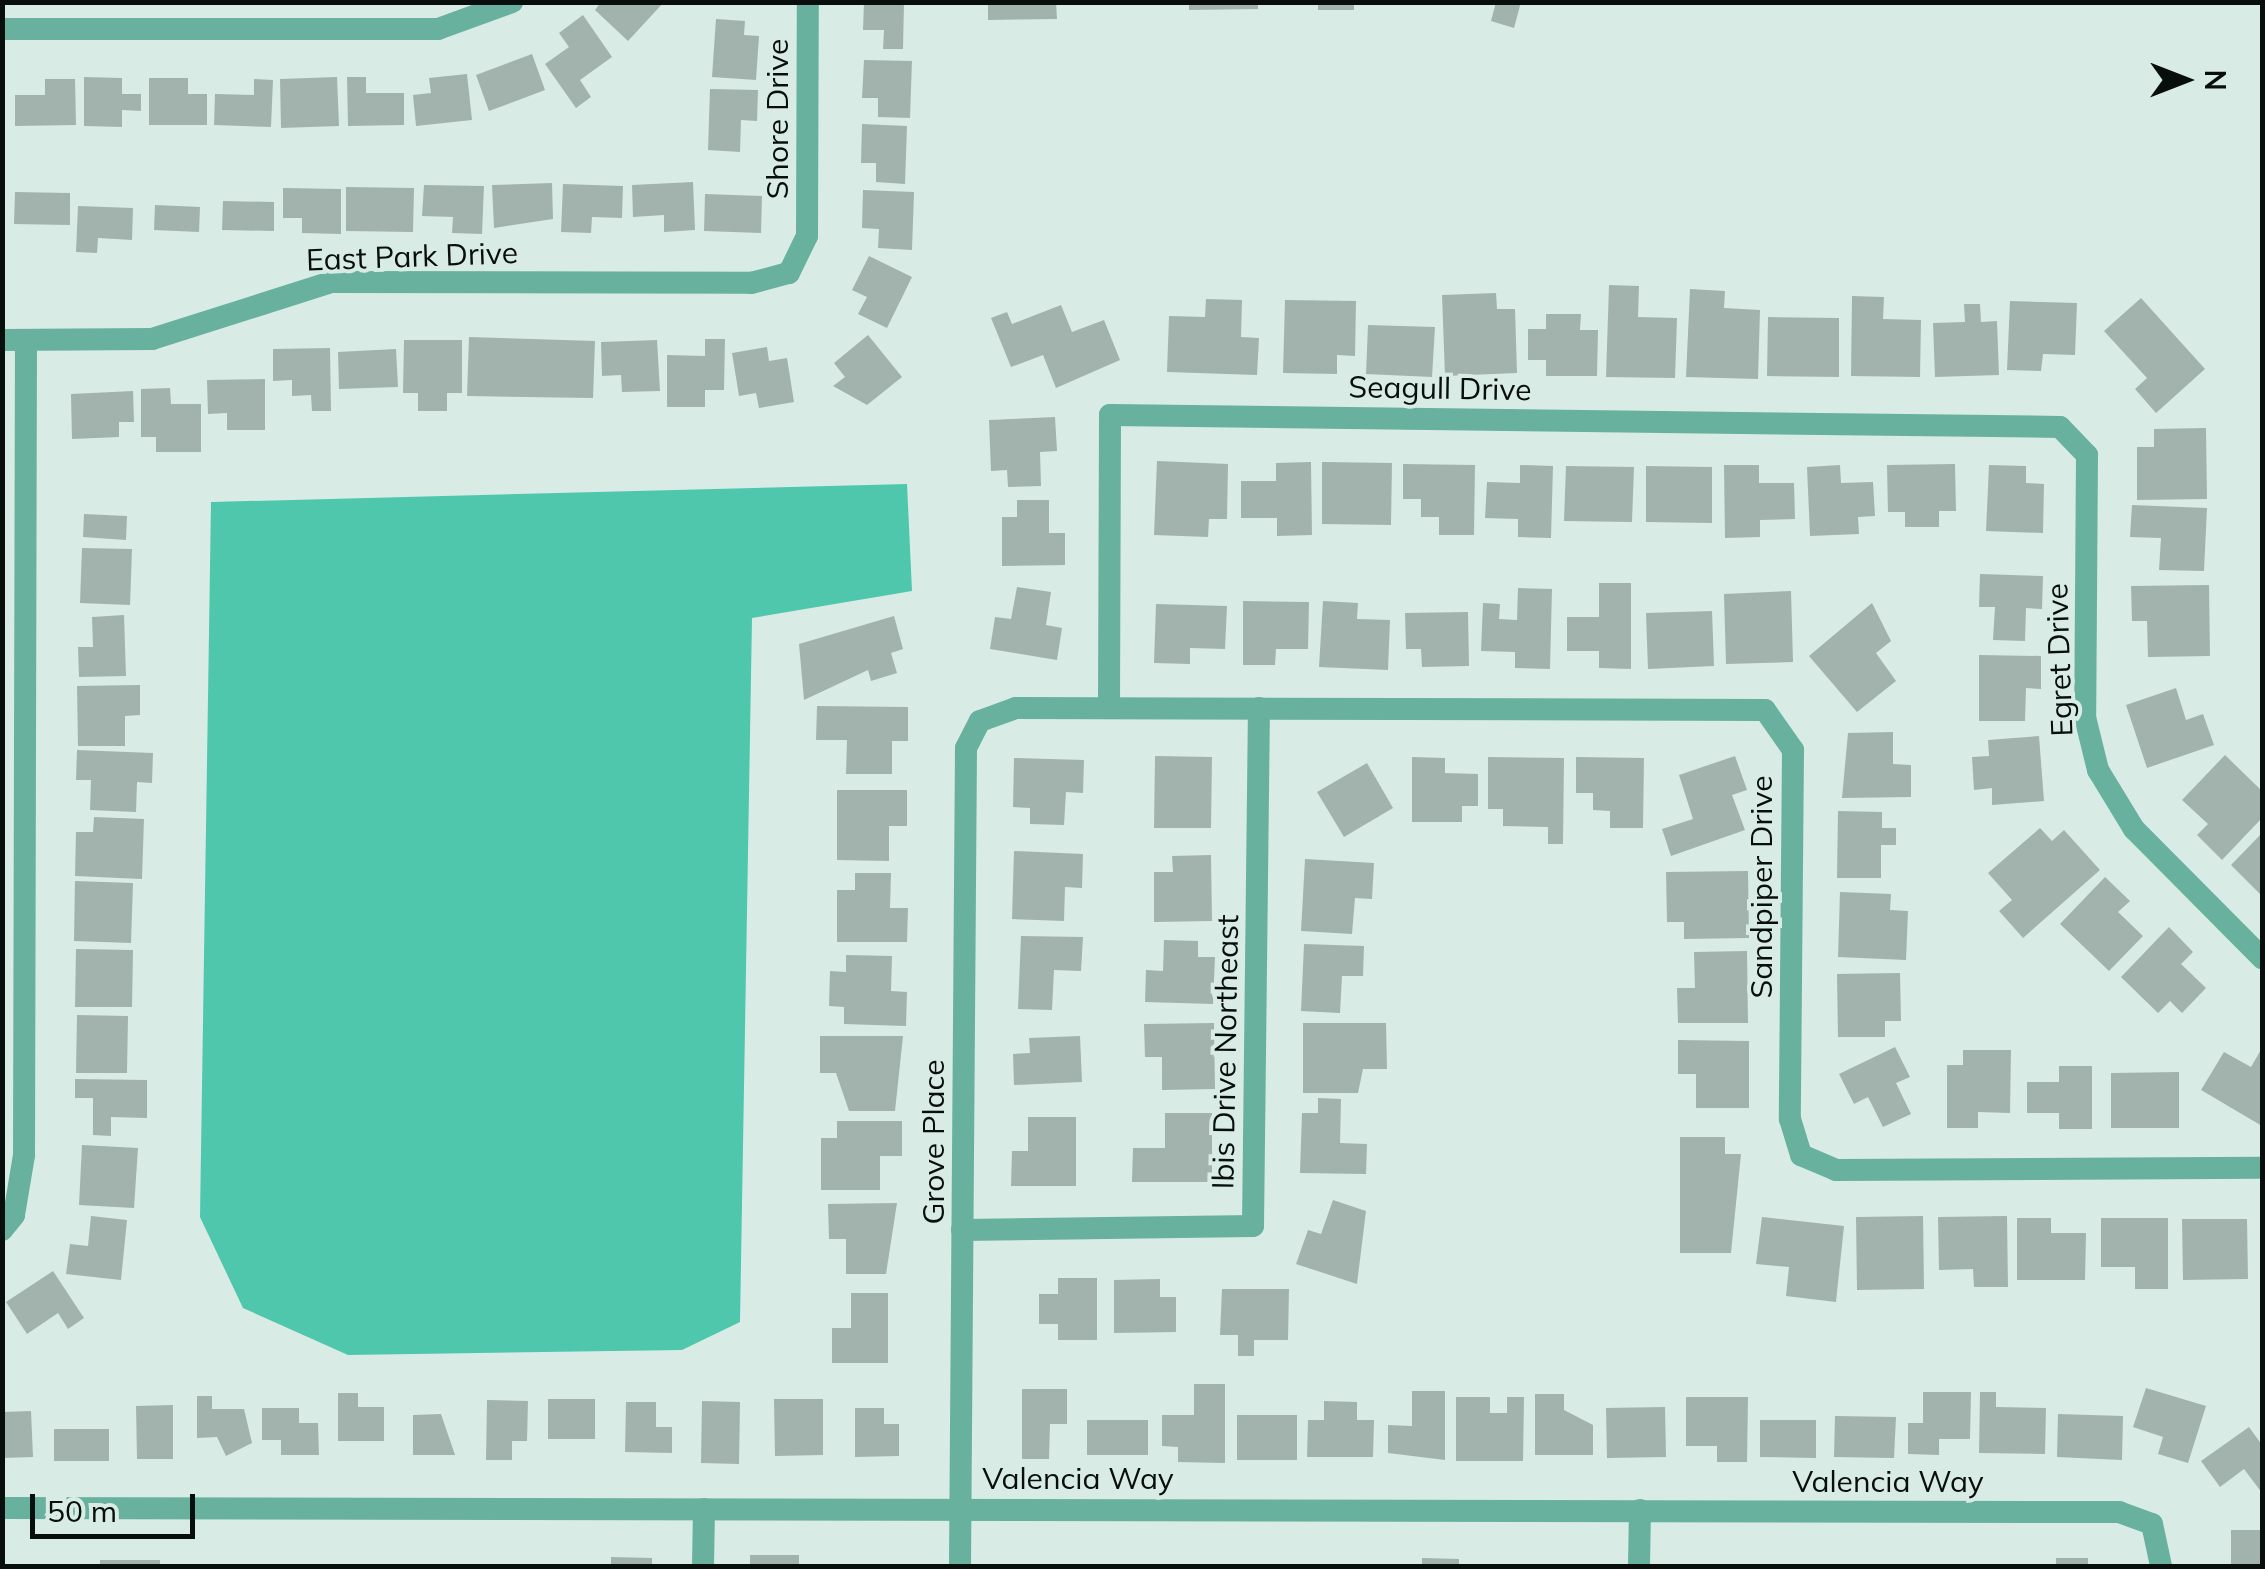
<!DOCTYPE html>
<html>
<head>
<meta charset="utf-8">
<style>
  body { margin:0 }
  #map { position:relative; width:2265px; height:1569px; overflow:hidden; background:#d9ebe5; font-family:Mulish,sans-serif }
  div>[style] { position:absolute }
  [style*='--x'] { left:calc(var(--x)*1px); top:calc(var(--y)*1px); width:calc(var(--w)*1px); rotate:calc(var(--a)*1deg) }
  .water>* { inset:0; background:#4ec7ad }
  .building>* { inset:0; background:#a2b3ae }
  .minor>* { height:22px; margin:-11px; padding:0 11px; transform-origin:11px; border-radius:11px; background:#68b19f }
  span { translate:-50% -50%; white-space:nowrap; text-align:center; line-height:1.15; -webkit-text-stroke:8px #d9ebe5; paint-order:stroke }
  .street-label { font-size:30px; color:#080e0c }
  .frame { position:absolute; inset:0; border:5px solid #080e0c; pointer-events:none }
  .north { position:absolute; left:2135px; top:30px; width:100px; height:100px; -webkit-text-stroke:8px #d9ebe5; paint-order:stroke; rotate:90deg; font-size:28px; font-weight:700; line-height:40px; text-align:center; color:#080e0c }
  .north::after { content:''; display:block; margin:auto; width:35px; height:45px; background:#080e0c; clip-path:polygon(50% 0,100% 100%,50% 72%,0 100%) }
  .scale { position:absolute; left:30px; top:1494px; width:165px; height:45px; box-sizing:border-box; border:5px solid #080e0c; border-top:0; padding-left:12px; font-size:30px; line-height:35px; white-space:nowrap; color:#080e0c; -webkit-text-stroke:8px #d9ebe5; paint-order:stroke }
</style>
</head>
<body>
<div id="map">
  <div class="water">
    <i style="clip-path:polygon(907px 484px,912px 591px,752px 618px,740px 1322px,682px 1350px,348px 1355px,243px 1308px,200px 1217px,211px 502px)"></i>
  </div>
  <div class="building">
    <i style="clip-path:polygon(601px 2px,664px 2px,628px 41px,595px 10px)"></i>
    <i style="clip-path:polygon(864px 2px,904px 2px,903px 49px,883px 49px,884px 30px,863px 30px)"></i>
    <i style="clip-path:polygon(988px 2px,1056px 2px,1057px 19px,988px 20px)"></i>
    <i style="clip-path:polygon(1189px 2px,1258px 2px,1258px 9px,1189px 10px)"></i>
    <i style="clip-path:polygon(1318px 2px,1354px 2px,1354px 10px,1318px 10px)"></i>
    <i style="clip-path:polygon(1496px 2px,1521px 2px,1514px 28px,1491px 21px)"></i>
    <i style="clip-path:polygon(583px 15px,612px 57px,580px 80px,591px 97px,576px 108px,545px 64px,569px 47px,559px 33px)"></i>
    <i style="clip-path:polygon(716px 19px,745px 21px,744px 35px,759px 36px,756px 80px,712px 77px)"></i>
    <i style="clip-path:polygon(532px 54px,545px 90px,489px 111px,476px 75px)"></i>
    <i style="clip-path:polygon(864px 60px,912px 61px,910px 118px,878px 117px,878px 98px,862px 98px)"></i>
    <i style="clip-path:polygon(467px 74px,472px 120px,416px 126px,413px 95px,431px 93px,429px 78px)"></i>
    <i style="clip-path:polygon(84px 77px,122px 78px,122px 94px,141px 94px,141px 111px,122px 110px,122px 127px,84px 126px)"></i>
    <i style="clip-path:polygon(337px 77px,339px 126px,281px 128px,280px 79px)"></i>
    <i style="clip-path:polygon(347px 77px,366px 77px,366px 93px,404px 93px,404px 125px,348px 126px)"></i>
    <i style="clip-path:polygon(149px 78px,188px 78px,188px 94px,207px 94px,207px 125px,149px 125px)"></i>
    <i style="clip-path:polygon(45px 79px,75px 79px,76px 125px,15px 126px,15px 95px,45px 95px)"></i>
    <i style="clip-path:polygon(254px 79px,273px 80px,271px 127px,214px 125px,215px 94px,254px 95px)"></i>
    <i style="clip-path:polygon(710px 89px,758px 90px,757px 121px,741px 120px,740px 152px,708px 150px)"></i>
    <i style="clip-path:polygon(862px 124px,907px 126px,905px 184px,876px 182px,876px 163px,861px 163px)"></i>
    <i style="clip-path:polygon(693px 182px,695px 230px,664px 232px,664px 215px,633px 217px,632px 185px)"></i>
    <i style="clip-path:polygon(552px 183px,553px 219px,494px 228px,492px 185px)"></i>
    <i style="clip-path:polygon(563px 184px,623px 186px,622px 218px,592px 217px,591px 233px,561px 232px)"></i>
    <i style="clip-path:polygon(424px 185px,484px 186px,482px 234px,452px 233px,453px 217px,422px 216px)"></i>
    <i style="clip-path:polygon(346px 187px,414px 188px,413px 232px,346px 231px)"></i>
    <i style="clip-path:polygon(283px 188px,341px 189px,341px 234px,302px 233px,302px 218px,283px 218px)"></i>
    <i style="clip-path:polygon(863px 190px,914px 192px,912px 250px,878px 248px,879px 229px,862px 228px)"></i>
    <i style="clip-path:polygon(15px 192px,70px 193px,70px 225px,14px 224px)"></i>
    <i style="clip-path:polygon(705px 194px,762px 196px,761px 233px,704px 231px)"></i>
    <i style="clip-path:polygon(223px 201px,274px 202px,274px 231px,222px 230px)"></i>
    <i style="clip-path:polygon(155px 205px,200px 207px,199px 232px,154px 230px)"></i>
    <i style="clip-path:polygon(78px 206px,133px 208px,132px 240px,98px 238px,97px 253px,76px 252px)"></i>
    <i style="clip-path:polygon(869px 256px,912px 277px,887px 328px,858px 314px,867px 297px,852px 290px)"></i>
    <i style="clip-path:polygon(1609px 285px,1639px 286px,1638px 317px,1677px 318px,1675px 378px,1606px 377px)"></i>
    <i style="clip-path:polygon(1690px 289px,1725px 291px,1724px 308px,1760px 310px,1758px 379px,1686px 377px)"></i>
    <i style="clip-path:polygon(1496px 293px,1497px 309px,1515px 309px,1517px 373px,1445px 376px,1442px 295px)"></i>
    <i style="clip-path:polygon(1852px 296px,1884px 297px,1883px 319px,1921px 320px,1920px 377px,1851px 376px)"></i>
    <i style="clip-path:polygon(2141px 298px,2205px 369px,2156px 413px,2135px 389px,2147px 378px,2104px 331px)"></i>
    <i style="clip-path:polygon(1206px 299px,1242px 300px,1241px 337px,1259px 338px,1257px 375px,1167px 372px,1169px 316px,1205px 317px)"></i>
    <i style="clip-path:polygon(1285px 300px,1356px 301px,1355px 356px,1337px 355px,1337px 374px,1283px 373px)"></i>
    <i style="clip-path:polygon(2010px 301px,2077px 303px,2075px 355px,2043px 354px,2041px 371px,2007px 370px)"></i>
    <i style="clip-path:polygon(1964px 304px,1980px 304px,1981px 322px,1997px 321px,1999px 375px,1935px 377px,1933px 323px,1965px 322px)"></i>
    <i style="clip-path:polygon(1061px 305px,1072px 332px,1104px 320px,1120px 360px,1056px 388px,1043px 355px,1011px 367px,991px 318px,1007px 312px,1012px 324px)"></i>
    <i style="clip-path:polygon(1546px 314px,1581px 314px,1580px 330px,1598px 330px,1597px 376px,1546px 376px,1546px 360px,1528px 360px,1528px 329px,1546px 329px)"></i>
    <i style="clip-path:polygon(1768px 317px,1839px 318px,1839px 377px,1767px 376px)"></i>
    <i style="clip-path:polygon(1368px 325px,1435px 327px,1432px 377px,1366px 374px)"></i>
    <i style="clip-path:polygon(868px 335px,902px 377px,867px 405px,833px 386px,845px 377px,834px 363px)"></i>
    <i style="clip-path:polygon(469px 337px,595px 341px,593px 398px,467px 396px)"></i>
    <i style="clip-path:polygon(705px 339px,725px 339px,724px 390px,705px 390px,705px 407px,667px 407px,667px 355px,705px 356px)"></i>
    <i style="clip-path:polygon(404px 340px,462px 340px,462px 393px,447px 393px,447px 411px,418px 411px,418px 393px,403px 393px)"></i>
    <i style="clip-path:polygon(657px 340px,660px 391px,622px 392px,621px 375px,602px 376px,601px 342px)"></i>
    <i style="clip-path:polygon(767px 347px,769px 361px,787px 358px,794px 402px,759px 408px,756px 393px,739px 396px,732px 353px)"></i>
    <i style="clip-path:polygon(330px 348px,331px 411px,312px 411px,311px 395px,292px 396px,292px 380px,273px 381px,273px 349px)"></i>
    <i style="clip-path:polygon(396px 349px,398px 387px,339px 389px,338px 352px)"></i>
    <i style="clip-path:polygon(265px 379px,265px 430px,227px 430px,227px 413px,208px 414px,207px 380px)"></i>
    <i style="clip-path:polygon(170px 388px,171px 404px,201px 404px,201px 452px,156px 452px,156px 437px,141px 437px,141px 389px)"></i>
    <i style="clip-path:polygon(133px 391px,134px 422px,119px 422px,119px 437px,72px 439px,71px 394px)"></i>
    <i style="clip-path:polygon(1055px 417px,1057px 451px,1040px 452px,1041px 486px,1008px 487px,1007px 470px,991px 471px,989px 420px)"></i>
    <i style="clip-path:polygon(2206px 428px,2207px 499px,2137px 500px,2137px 447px,2154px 447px,2154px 429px)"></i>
    <i style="clip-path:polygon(1157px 461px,1228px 464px,1227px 519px,1209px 519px,1208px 537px,1154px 535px)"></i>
    <i style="clip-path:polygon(1311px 462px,1312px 535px,1277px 536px,1277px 518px,1241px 518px,1241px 481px,1276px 481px,1276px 463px)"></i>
    <i style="clip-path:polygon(1322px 462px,1392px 463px,1391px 525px,1322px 524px)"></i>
    <i style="clip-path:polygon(1403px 464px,1475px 465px,1474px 535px,1439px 535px,1439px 517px,1421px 517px,1421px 499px,1403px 499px)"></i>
    <i style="clip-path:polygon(1955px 464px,1956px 511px,1939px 511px,1939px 527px,1905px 527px,1905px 512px,1888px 512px,1887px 465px)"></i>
    <i style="clip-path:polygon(1520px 465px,1553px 466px,1551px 538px,1518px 537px,1518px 519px,1485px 518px,1487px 482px,1520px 483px)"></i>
    <i style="clip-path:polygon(1724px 465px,1759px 465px,1759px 483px,1794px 483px,1795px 519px,1760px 520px,1760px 537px,1725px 538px)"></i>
    <i style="clip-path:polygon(1840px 465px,1841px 483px,1873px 482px,1875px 516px,1858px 517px,1859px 534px,1810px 536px,1807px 467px)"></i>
    <i style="clip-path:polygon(1989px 465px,2026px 466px,2026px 483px,2044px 484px,2043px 533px,1986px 531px)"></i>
    <i style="clip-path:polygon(1566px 466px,1634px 467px,1632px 522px,1564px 521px)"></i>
    <i style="clip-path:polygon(1646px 466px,1712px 467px,1712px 523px,1646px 522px)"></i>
    <i style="clip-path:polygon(1017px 500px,1049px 500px,1049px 533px,1065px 533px,1065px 565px,1002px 566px,1002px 517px,1017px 517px)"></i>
    <i style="clip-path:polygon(2132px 505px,2207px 508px,2204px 571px,2159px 570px,2161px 538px,2130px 537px)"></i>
    <i style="clip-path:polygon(84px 514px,127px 516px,126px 540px,83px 537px)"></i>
    <i style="clip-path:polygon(82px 548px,132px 549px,130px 605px,80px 603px)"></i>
    <i style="clip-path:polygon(1980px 574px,2043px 576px,2042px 609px,2026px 608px,2025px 641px,1993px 640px,1995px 607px,1979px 607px)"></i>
    <i style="clip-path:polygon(1599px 583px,1631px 583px,1631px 669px,1599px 668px,1599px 651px,1567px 651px,1567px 617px,1599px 617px)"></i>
    <i style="clip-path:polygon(2209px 585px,2210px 656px,2148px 657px,2147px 621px,2132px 621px,2131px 586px)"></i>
    <i style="clip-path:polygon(1017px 587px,1051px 592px,1046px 625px,1062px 628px,1057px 660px,990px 649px,995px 617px,1011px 619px)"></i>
    <i style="clip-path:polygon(1518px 588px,1552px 589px,1550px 669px,1515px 668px,1515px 652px,1481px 651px,1483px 603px,1500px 604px,1499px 619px,1517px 620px)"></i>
    <i style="clip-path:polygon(1791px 591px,1793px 662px,1726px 664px,1724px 594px)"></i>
    <i style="clip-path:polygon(1243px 601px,1309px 602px,1308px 649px,1276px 649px,1275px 665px,1243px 665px)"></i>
    <i style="clip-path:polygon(1323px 601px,1358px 603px,1357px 619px,1390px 620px,1388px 670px,1319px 667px)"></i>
    <i style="clip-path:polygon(1872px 603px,1891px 641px,1876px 653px,1896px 681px,1857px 712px,1809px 656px)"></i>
    <i style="clip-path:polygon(1156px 604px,1227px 606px,1225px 649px,1190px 648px,1190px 664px,1154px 663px)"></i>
    <i style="clip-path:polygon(1712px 611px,1714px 666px,1648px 669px,1646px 613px)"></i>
    <i style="clip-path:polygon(1468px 612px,1469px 666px,1422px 667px,1421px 649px,1406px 649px,1405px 613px)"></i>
    <i style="clip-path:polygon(124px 615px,126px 676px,79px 677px,78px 647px,93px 647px,92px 617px)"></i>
    <i style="clip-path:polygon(894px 616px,903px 649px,891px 653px,897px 673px,871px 681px,868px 670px,804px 700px,799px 644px)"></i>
    <i style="clip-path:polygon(1979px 655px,2041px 656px,2041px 689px,2026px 688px,2025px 721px,1979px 721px)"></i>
    <i style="clip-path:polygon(140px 685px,140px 715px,125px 716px,125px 746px,78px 746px,77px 686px)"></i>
    <i style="clip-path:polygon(2176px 688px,2186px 720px,2203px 714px,2214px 745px,2147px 768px,2126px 705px)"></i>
    <i style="clip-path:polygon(817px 706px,908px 707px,908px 741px,892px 741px,892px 774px,846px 774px,847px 740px,816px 740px)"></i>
    <i style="clip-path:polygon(1893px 732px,1893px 764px,1911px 765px,1911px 797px,1842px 798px,1848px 733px)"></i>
    <i style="clip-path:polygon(2039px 736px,2044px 801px,1992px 805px,1992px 788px,1974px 790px,1972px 757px,1989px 756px,1988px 740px)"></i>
    <i style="clip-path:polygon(77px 750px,153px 753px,152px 783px,137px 782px,136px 812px,90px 810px,91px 780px,76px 780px)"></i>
    <i style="clip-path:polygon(2225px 755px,2262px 791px,2262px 818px,2222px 860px,2197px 835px,2208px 824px,2182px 800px)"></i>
    <i style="clip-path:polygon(1155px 756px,1212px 757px,1211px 828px,1154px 828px)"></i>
    <i style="clip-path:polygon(1735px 756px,1747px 790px,1732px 795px,1745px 830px,1671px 856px,1662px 829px,1693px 819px,1679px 775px)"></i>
    <i style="clip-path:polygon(1412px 757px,1445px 758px,1445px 773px,1478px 774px,1478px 806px,1462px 806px,1462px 822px,1412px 822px)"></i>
    <i style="clip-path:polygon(1488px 757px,1564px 758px,1563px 844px,1548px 844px,1548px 827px,1503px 826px,1503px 809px,1488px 809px)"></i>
    <i style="clip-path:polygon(1576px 757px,1644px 758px,1643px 828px,1610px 828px,1610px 811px,1593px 810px,1593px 793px,1576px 793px)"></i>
    <i style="clip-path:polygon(1014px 758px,1084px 760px,1083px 793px,1066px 792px,1064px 825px,1030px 824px,1030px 808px,1013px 807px)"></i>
    <i style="clip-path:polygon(1367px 763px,1393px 808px,1344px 837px,1317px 792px)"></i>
    <i style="clip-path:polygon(837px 790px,907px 790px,907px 826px,889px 826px,889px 861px,837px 860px)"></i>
    <i style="clip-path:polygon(1838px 811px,1882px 812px,1882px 828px,1896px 828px,1896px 845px,1881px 845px,1881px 878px,1837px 878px)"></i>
    <i style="clip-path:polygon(94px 817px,144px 819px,142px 879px,75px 876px,76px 832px,93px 832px)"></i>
    <i style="clip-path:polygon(2040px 828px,2052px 841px,2064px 830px,2100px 870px,2023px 938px,1999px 911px,2012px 900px,1988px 873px)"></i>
    <i style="clip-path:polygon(2262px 833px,2262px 896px,2231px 865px)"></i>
    <i style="clip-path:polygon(1014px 851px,1083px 854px,1082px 888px,1065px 887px,1064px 921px,1012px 919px)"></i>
    <i style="clip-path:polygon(1211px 855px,1212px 921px,1154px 922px,1154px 872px,1173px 872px,1172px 856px)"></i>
    <i style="clip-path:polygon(1305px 859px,1374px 863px,1372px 899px,1355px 898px,1352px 934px,1301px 931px)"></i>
    <i style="clip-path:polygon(1748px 871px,1749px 938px,1684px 939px,1684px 922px,1667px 922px,1666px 872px)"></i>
    <i style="clip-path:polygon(855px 873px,891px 873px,890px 908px,908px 908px,907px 942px,837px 942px,837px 890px,855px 890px)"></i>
    <i style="clip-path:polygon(2105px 877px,2130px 901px,2118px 912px,2143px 936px,2109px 971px,2060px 924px)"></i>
    <i style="clip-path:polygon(75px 881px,133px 883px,131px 943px,74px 941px)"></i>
    <i style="clip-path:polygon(1840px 892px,1891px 894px,1890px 910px,1908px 911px,1906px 960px,1838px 957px)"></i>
    <i style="clip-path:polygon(2169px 927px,2193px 952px,2181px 964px,2206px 988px,2182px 1013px,2170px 1001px,2158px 1013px,2121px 977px)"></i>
    <i style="clip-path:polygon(1021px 936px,1083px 937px,1081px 971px,1054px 970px,1052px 1010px,1018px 1009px)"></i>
    <i style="clip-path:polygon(1164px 940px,1198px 941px,1198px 957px,1215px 957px,1213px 1004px,1145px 1002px,1146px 970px,1163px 971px)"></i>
    <i style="clip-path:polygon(1304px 944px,1364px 946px,1363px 976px,1342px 976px,1340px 1013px,1301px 1011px)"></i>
    <i style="clip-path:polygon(76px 949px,133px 950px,132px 1007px,75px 1007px)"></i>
    <i style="clip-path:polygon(1747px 951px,1748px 1023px,1678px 1023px,1677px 988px,1695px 988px,1694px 952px)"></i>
    <i style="clip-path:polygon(846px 955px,892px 956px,891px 991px,907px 992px,906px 1026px,844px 1024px,844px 1007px,829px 1006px,830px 971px,846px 972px)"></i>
    <i style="clip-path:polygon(1900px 973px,1901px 1021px,1885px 1021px,1885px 1037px,1838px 1037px,1837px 974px)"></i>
    <i style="clip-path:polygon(77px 1015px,128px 1016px,127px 1073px,76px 1073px)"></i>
    <i style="clip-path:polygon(1214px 1023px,1215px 1089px,1162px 1090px,1162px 1057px,1145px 1057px,1144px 1024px)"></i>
    <i style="clip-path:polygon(1303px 1023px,1386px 1023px,1387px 1069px,1363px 1069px,1358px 1093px,1303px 1093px)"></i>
    <i style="clip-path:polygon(820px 1036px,903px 1036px,895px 1111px,849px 1111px,836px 1073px,820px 1073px)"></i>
    <i style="clip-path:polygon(1080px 1036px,1082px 1082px,1014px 1085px,1013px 1054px,1030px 1053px,1029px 1038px)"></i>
    <i style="clip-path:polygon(1678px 1040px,1749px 1041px,1749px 1108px,1696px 1108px,1696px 1074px,1678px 1074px)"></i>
    <i style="clip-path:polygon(1895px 1047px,1910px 1077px,1896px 1083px,1911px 1114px,1883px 1127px,1868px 1097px,1854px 1104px,1839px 1074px)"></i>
    <i style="clip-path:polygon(2262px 1048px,2262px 1126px,2201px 1090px,2224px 1052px,2251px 1067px)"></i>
    <i style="clip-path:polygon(1963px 1050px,2011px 1050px,2010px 1113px,1978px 1112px,1978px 1128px,1947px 1128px,1947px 1065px,1963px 1065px)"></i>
    <i style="clip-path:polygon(2059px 1066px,2092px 1066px,2092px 1129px,2059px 1129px,2059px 1113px,2027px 1113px,2027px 1082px,2059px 1082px)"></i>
    <i style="clip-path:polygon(2179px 1072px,2179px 1128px,2111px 1128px,2111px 1073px)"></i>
    <i style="clip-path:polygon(75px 1079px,147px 1080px,147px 1118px,111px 1117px,111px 1136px,93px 1135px,93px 1098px,75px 1098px)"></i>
    <i style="clip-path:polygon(1318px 1098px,1341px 1099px,1340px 1143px,1367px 1144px,1366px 1174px,1300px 1173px,1302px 1113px,1318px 1113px)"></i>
    <i style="clip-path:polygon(1165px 1113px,1212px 1113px,1212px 1182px,1132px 1182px,1133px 1148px,1165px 1148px)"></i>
    <i style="clip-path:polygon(1028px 1117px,1076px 1117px,1076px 1186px,1011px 1186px,1012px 1151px,1028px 1151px)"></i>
    <i style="clip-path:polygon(837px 1121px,902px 1121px,902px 1156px,880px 1156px,880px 1190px,821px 1190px,821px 1138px,837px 1138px)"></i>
    <i style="clip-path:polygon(1680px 1137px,1725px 1137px,1725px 1154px,1741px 1154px,1731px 1253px,1680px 1253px)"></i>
    <i style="clip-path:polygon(82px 1145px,138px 1148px,134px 1208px,79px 1205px)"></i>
    <i style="clip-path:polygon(1333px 1200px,1366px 1211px,1357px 1284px,1296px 1264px,1308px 1230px,1321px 1234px)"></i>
    <i style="clip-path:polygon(897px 1203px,886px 1274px,846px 1274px,846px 1239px,829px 1239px,828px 1204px)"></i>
    <i style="clip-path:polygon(91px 1216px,127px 1220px,121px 1280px,66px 1274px,70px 1244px,88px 1246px)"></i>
    <i style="clip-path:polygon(1923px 1216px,1924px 1289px,1857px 1290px,1856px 1217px)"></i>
    <i style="clip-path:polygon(2007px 1216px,2008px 1287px,1974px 1287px,1973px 1269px,1939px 1270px,1938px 1217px)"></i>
    <i style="clip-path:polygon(1762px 1217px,1844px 1226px,1836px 1302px,1786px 1296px,1789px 1267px,1756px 1264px)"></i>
    <i style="clip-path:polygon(2017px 1218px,2051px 1218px,2051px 1233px,2086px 1233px,2085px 1280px,2017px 1280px)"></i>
    <i style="clip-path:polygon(2101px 1218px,2168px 1218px,2168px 1289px,2135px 1289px,2135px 1267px,2101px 1267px)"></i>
    <i style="clip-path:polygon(2182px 1219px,2247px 1219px,2248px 1279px,2183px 1280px)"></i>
    <i style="clip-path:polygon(53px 1271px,84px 1318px,68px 1329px,58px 1313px,27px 1334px,6px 1302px)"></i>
    <i style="clip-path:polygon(1058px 1278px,1097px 1278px,1097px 1340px,1058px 1340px,1058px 1324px,1039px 1324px,1039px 1294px,1058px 1294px)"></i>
    <i style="clip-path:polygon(1160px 1279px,1160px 1297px,1176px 1297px,1176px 1332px,1114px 1333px,1114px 1280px)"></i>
    <i style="clip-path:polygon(1222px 1289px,1289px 1289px,1288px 1340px,1254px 1340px,1254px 1356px,1238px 1356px,1238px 1335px,1220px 1335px)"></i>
    <i style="clip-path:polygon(851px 1293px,888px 1293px,888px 1363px,832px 1363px,832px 1328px,851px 1328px)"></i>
    <i style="clip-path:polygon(1194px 1384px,1225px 1384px,1225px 1463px,1178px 1462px,1178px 1447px,1162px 1446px,1162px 1415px,1194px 1415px)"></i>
    <i style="clip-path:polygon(2146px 1388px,2206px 1406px,2188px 1463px,2158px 1454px,2163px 1437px,2133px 1427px)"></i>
    <i style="clip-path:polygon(1022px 1389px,1067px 1389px,1067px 1424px,1050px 1424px,1049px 1459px,1022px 1459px)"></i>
    <i style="clip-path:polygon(1412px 1391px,1445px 1391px,1445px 1460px,1388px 1453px,1388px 1425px,1412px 1426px)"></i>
    <i style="clip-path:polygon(1923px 1392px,1971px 1392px,1970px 1439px,1939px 1439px,1939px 1455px,1908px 1454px,1908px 1423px,1923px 1423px)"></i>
    <i style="clip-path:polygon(1980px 1392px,1996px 1392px,1996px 1407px,2046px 1408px,2045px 1454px,1979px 1453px)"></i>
    <i style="clip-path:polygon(338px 1393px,358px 1393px,358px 1407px,384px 1407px,384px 1441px,338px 1441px)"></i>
    <i style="clip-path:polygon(1535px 1394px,1564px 1394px,1564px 1410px,1593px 1425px,1593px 1455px,1535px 1455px)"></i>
    <i style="clip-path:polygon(197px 1396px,212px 1396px,212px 1409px,244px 1409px,252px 1443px,226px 1456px,217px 1437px,197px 1438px)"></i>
    <i style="clip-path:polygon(1456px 1397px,1490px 1397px,1490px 1413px,1507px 1413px,1507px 1397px,1524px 1397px,1523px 1461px,1456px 1461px)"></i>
    <i style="clip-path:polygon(1686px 1397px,1748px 1397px,1747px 1462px,1717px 1462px,1717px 1446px,1686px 1446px)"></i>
    <i style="clip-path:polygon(548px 1399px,595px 1399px,595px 1439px,548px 1439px)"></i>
    <i style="clip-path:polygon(774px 1399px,823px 1399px,823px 1455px,775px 1456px)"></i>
    <i style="clip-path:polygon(487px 1400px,528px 1401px,527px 1441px,512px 1441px,512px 1460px,486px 1460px)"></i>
    <i style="clip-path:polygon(702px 1401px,740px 1402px,739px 1464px,701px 1463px)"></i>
    <i style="clip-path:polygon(1324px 1401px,1357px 1402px,1357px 1420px,1374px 1420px,1373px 1457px,1307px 1457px,1308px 1420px,1324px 1420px)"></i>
    <i style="clip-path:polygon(626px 1402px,656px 1402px,656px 1427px,672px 1427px,672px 1453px,625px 1452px)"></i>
    <i style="clip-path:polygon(173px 1405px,173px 1459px,137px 1459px,136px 1406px)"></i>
    <i style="clip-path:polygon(1665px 1407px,1666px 1457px,1607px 1458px,1606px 1408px)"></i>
    <i style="clip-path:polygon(262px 1408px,299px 1408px,299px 1423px,318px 1423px,319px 1455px,281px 1455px,281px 1440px,262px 1440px)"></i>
    <i style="clip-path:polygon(855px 1408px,884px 1408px,884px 1424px,899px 1424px,899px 1456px,855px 1457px)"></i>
    <i style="clip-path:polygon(31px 1411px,33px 1457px,2px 1458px,2px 1412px)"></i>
    <i style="clip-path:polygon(441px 1414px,455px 1455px,413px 1455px,413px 1415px)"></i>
    <i style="clip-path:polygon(2058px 1414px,2123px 1416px,2122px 1460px,2057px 1457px)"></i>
    <i style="clip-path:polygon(1237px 1415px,1297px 1415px,1297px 1460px,1237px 1460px)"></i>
    <i style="clip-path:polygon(1835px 1416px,1896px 1417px,1894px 1458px,1834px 1457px)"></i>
    <i style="clip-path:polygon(1087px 1420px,1148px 1420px,1148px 1455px,1087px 1455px)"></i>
    <i style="clip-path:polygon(1760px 1420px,1816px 1420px,1816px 1458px,1760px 1457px)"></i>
    <i style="clip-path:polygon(2249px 1427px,2262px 1445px,2262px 1493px,2244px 1469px,2220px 1487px,2201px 1461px)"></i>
    <i style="clip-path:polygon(54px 1429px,109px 1429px,109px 1461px,54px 1461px)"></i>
    <i style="clip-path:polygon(2231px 1530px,2262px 1530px,2262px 1566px,2231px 1566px)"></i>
    <i style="clip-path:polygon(750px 1555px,799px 1555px,799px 1566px,750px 1566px)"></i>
    <i style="clip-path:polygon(611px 1557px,652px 1558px,652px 1566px,611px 1566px)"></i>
    <i style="clip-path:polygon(1422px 1558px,1459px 1559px,1459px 1566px,1422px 1566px)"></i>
    <i style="clip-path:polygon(2056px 1558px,2088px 1558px,2088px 1566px,2056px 1566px)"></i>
    <i style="clip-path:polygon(100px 1560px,160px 1560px,160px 1566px,100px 1566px)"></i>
  </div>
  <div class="minor">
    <i style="--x:2;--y:29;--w:436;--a:0"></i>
    <i style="--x:438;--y:29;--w:79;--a:-20"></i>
    <i style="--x:2;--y:340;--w:150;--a:-0.4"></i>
    <i style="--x:152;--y:339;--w:189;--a:-17.6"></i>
    <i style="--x:332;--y:282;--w:419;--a:0.1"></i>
    <i style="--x:751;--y:283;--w:39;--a:-15"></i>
    <i style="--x:789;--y:273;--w:41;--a:-64.1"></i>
    <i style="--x:807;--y:236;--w:234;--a:-89.8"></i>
    <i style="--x:1109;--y:706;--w:291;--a:-89.8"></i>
    <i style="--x:1110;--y:415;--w:950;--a:0.72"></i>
    <i style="--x:2060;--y:427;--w:39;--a:46"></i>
    <i style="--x:2087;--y:455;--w:262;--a:90.4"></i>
    <i style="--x:2085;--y:717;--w:55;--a:76.2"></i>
    <i style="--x:2098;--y:770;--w:69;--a:58.6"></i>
    <i style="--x:2134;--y:829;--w:182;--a:45.2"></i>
    <i style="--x:2;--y:1230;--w:19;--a:-51"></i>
    <i style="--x:14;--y:1215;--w:61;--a:-80.5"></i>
    <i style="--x:24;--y:1155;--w:814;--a:-89.86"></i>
    <i style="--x:962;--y:1230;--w:291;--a:-0.8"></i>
    <i style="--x:1253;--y:1226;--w:518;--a:-89.34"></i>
    <i style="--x:2;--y:1508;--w:2117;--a:0.11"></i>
    <i style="--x:2119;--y:1512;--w:35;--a:20"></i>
    <i style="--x:2152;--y:1524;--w:43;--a:77.9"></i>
    <i style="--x:703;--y:1566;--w:57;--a:-89"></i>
    <i style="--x:960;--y:1566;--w:818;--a:-89.58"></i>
    <i style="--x:966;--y:748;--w:30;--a:-63"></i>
    <i style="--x:980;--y:721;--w:38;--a:-20"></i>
    <i style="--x:1016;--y:708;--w:749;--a:0.15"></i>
    <i style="--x:1765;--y:710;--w:49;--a:55"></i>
    <i style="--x:1793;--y:750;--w:369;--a:90.5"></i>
    <i style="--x:1790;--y:1119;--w:38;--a:73"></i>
    <i style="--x:1801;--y:1155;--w:38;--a:23"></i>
    <i style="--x:1836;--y:1170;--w:426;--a:-0.3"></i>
    <i style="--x:1639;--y:1566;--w:56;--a:-89"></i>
  </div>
  <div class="street-label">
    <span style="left:777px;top:119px;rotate:-90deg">Shore Drive</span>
    <span style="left:412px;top:256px;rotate:-2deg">East Park Drive</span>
    <span style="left:1440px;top:388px;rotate:1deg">Seagull Drive</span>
    <span style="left:2059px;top:660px;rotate:-92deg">Egret Drive</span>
    <span style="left:1761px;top:887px;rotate:-90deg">Sandpiper Drive</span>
    <span style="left:1225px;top:1052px;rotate:-89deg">Ibis Drive Northeast</span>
    <span style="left:933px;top:1142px;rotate:-90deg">Grove Place</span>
    <span style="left:1078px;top:1478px">Valencia Way</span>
    <span style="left:1888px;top:1481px">Valencia Way</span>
  </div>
  <div class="frame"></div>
  <div class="north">N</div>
  <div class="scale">50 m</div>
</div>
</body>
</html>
